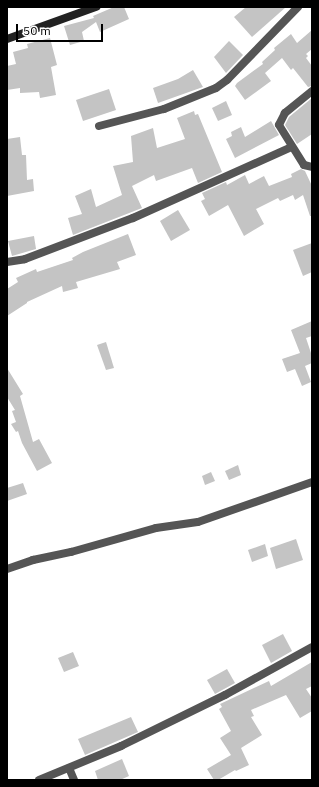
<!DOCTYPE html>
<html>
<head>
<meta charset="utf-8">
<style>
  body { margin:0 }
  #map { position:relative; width:319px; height:787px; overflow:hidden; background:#fff; font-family:"IBM Plex Sans",sans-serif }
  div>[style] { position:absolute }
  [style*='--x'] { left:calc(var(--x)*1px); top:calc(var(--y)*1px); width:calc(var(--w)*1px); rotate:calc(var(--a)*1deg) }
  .building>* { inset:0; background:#c4c4c4 }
  .street>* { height:8px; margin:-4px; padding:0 4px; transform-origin:4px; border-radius:4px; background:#555 }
  .secondary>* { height:8px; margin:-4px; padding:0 4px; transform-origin:4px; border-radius:4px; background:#222 }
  span { translate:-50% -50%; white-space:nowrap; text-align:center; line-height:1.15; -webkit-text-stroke:3px #fff; paint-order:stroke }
  .frame { position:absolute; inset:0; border:8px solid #000; pointer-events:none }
  .scale { position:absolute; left:16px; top:24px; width:87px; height:18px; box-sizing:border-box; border:2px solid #000; border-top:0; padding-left:5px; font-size:12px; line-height:14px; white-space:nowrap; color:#000; -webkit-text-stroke:3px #fff; paint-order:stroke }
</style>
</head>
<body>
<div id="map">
  <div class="building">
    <i style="clip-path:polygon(114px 7px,124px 7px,129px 19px,100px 32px,96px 22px,82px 32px,84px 41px,70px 45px,64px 26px,94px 18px,93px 16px)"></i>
    <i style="clip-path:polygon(246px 7px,286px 7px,252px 37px,234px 17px)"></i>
    <i style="clip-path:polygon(312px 30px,312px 49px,306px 54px,308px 56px,306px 58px,312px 66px,312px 86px,308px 87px,293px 68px,291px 70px,282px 58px,265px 73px,271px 81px,245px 100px,235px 86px,237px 83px,263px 64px,262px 62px,275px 50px,274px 48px,291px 34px,297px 43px)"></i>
    <i style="clip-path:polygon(50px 38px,57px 65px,51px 67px,56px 95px,40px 98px,39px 92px,20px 93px,20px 88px,7px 90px,7px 66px,16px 64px,13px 52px,28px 48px,27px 44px)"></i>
    <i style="clip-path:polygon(229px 41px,243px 55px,226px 73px,214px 57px)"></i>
    <i style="clip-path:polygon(193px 70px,203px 87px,158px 103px,153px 88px,178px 79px)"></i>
    <i style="clip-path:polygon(109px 89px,116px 110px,83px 121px,76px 100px)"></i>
    <i style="clip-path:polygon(312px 98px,312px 134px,297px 144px,285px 125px,289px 117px)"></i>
    <i style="clip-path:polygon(226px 101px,232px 115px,218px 121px,212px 108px)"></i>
    <i style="clip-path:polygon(194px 111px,195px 115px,198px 114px,222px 172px,198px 183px,192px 168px,156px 181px,154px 175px,132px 186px,142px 208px,73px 235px,68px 218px,82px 214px,75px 196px,91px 189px,96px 207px,122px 195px,113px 166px,133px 162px,131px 136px,153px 128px,157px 148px,185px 139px,177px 118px)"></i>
    <i style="clip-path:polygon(271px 121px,279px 135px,235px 158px,226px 139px,232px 136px,231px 132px,241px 127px,245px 137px)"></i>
    <i style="clip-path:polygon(20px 137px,22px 155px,26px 155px,27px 180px,33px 179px,34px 191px,7px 196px,7px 139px)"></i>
    <i style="clip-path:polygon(301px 169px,305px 171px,312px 186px,312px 216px,310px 216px,303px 195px,295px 200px,293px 195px,280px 201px,278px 198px,256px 209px,264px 224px,244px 236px,228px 205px,209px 216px,201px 201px,205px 199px,202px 193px,226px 182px,227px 185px,245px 175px,249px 184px,264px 176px,269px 186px,292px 177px,291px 174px)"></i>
    <i style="clip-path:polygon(178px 210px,190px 230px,171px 241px,160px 221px)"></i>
    <i style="clip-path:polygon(128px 234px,136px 255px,117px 262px,120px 269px,76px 282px,78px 288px,63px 292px,62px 286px,27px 302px,27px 303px,7px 316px,7px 289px,18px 282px,16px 278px,36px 269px,37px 272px,73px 260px,72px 258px,83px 252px)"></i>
    <i style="clip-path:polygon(34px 236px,36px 249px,12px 256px,8px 241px)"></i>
    <i style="clip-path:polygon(312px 243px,312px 272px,303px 276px,293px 250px)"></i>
    <i style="clip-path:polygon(312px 321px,312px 336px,306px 338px,312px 356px,312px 363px,305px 366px,311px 382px,302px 386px,295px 369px,287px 372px,282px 359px,300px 353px,291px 330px)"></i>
    <i style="clip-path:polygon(106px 342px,114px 368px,106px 370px,97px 345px)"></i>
    <i style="clip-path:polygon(7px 368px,23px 394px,20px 396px,33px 442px,39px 439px,52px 463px,37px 471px,22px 443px,18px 431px,16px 432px,11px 424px,16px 422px,12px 411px,15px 410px,7px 397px)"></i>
    <i style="clip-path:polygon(238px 465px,241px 475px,229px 480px,225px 471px)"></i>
    <i style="clip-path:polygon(211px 472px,215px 481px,205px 485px,202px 476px)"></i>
    <i style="clip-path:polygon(23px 483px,27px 494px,7px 501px,7px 488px)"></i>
    <i style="clip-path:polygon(296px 539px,303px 560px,276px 569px,270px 548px)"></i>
    <i style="clip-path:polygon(265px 544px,268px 556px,252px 562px,248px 550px)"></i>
    <i style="clip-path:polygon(283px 634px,292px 651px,271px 663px,262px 645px)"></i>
    <i style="clip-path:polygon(73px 652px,79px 666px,64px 672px,58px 658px)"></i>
    <i style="clip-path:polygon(312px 662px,312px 686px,306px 689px,312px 698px,312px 711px,300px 718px,286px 695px,251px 710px,254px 716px,251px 717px,262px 735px,241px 748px,249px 765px,236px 771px,235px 770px,218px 780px,214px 780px,207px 769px,231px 755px,220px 738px,231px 731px,219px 709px,222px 707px,220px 704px,269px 681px,271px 686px)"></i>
    <i style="clip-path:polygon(227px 669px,235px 683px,215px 694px,207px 680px)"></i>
    <i style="clip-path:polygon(131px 717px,138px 732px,85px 755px,78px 739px)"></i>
    <i style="clip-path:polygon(122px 759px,129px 776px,120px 780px,98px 780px,95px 771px)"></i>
  </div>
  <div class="street">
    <i style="--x:312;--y:91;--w:35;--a:141"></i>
    <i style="--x:285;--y:113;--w:13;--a:117"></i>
    <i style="--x:279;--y:125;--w:47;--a:58"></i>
    <i style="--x:304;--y:165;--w:8;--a:14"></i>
    <i style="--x:99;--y:126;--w:67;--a:-14.7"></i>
    <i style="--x:164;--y:109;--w:56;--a:-22"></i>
    <i style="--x:216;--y:88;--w:14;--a:-36"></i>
    <i style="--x:227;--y:80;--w:102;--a:-45.8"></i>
    <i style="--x:7;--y:262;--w:18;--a:-9"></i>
    <i style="--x:25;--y:259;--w:116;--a:-20.8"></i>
    <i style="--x:133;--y:218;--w:174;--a:-24.1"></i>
    <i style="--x:7;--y:569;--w:28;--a:-19"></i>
    <i style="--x:33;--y:560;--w:39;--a:-12"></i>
    <i style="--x:71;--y:552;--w:88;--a:-15.8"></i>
    <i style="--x:156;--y:528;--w:42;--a:-8.1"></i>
    <i style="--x:198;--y:522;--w:121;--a:-19.3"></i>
    <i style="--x:69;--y:768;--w:13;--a:67"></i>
    <i style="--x:39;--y:780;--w:89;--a:-22.5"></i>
    <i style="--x:121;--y:746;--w:116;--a:-26.1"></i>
    <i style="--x:225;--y:695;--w:99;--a:-28.9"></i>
  </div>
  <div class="secondary">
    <i style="--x:7;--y:39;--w:95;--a:-19.8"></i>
  </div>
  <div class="frame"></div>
  <div class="scale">50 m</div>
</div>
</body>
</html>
